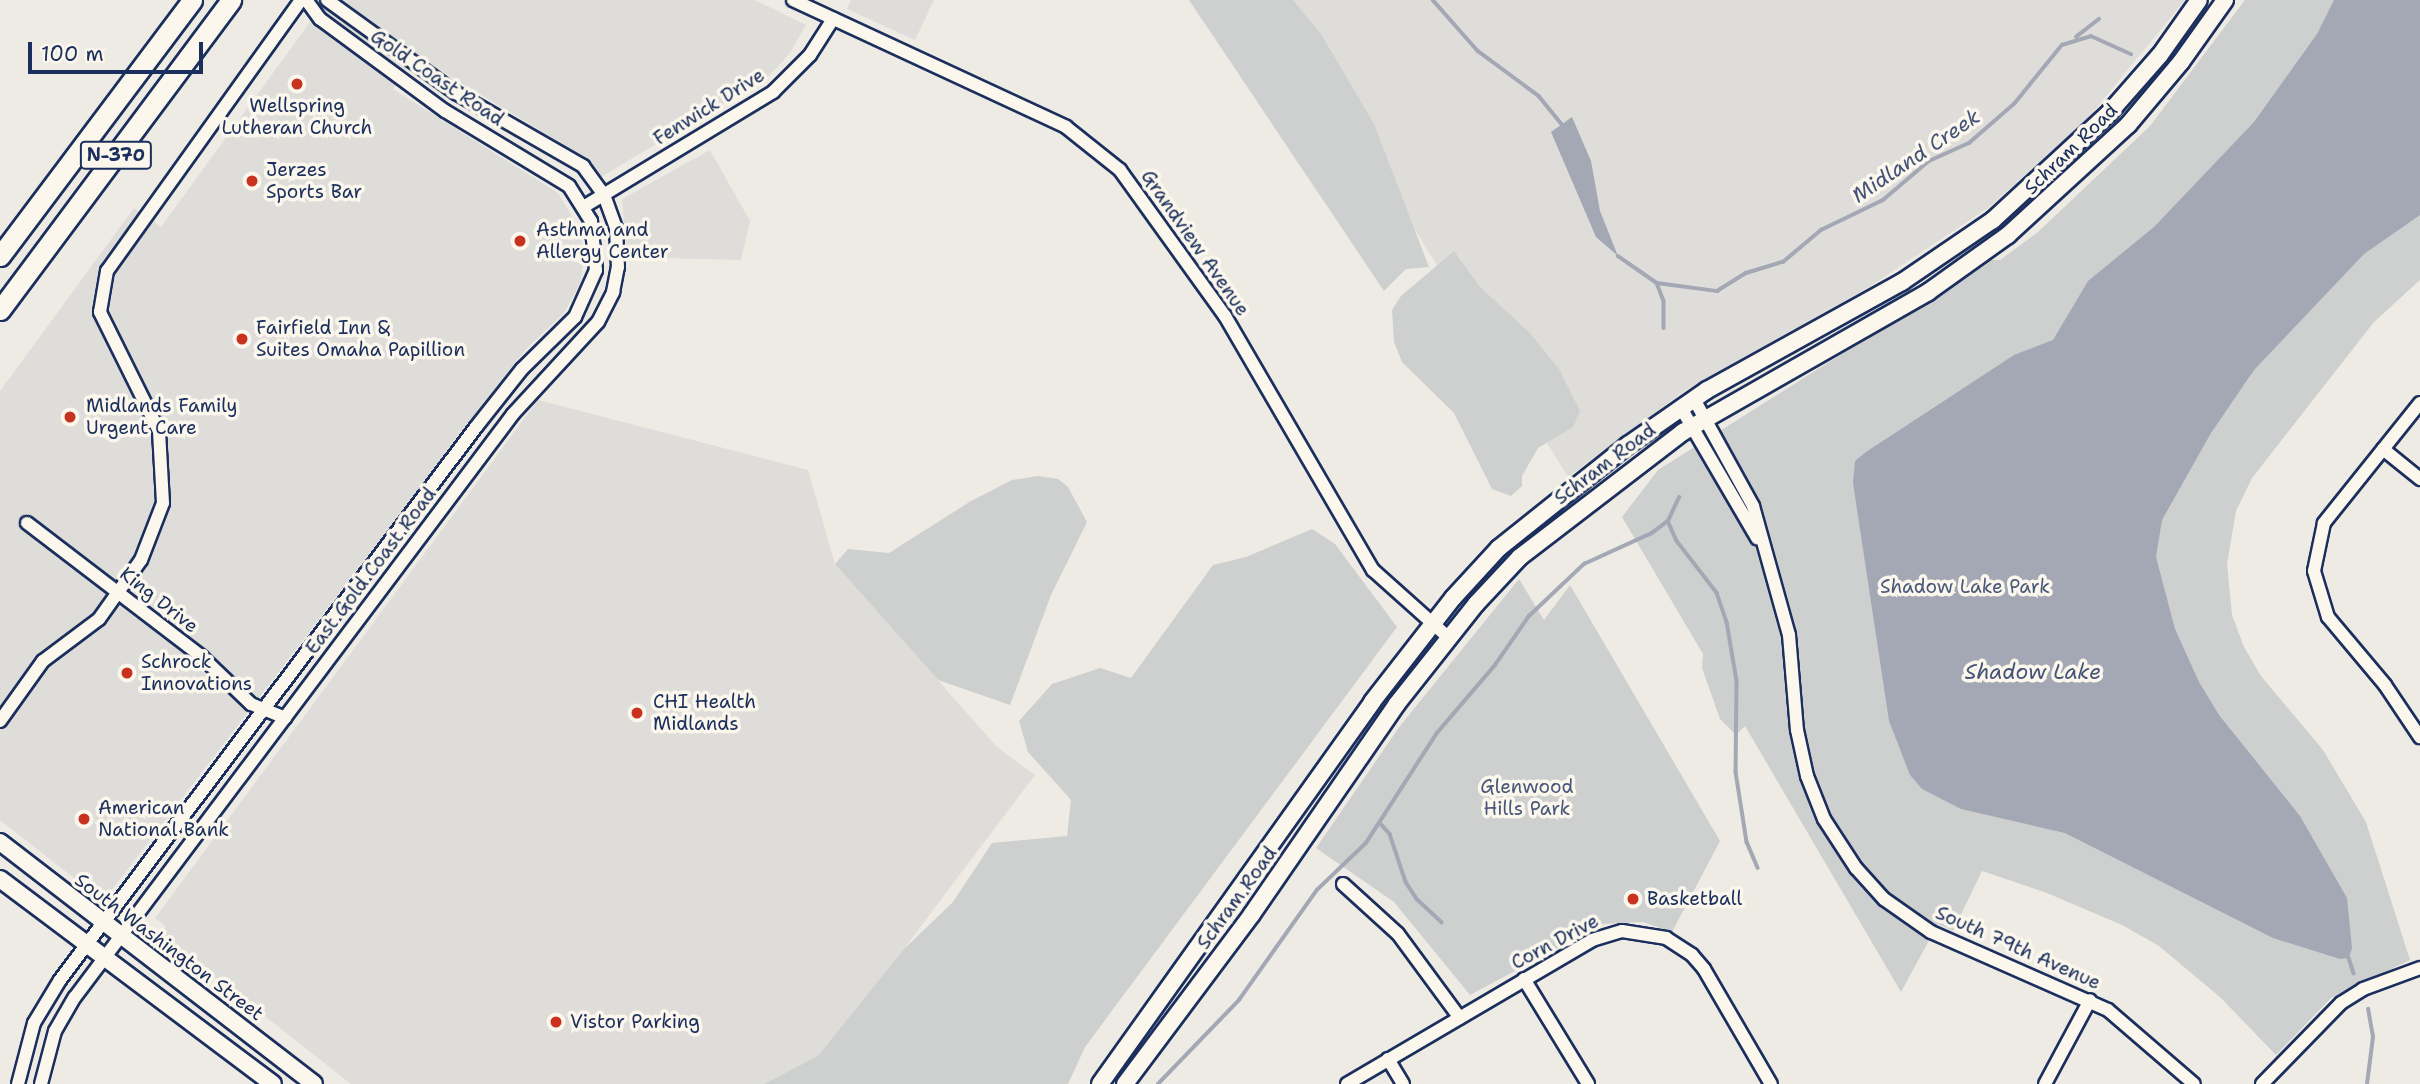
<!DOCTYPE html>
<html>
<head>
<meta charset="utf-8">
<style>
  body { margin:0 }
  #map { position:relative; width:2420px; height:1084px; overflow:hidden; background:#eeebe4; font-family:"Shantell Sans",sans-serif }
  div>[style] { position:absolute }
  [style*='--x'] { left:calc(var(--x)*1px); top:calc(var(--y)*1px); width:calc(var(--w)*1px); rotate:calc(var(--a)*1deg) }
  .built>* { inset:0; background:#deddda }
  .green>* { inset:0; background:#cecfcf }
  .water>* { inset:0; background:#a3a8b4 }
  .stream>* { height:3.5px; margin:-1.75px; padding:0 1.75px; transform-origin:1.75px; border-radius:1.75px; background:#a3a8b4 }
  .roads { filter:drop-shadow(2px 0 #1b2f5e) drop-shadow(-2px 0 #1b2f5e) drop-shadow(0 2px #1b2f5e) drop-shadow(0 -2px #1b2f5e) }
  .minor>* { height:12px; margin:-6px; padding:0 6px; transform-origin:6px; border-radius:6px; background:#fbf7ec }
  .secondary>* { height:16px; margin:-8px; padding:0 8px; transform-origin:8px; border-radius:8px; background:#fbf7ec }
  .trunk>* { height:19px; margin:-9.5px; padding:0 9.5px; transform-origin:9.5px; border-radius:9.5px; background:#fbf7ec }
  .dots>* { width:19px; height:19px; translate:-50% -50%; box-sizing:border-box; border:4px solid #fbf7ec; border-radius:50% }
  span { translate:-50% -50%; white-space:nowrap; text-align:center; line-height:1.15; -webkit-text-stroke:7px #fbf7ec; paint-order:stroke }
  .shield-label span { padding:2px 5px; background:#fbf7ec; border:2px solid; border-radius:5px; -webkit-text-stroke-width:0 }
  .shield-label { font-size:18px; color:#1b2f5e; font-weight:700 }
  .street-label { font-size:19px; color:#1b2f5e }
  .poi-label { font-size:19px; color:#1b2f5e }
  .left { translate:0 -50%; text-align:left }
  .park-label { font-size:19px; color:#48577a }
  .water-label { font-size:21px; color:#445378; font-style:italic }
  .scale { position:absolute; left:28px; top:42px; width:175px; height:32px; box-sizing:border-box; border:4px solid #1b2f5e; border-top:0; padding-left:9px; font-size:21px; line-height:24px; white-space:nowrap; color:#1b2f5e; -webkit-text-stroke:5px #fbf7ec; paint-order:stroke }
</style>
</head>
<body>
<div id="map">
  <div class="built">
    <i style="clip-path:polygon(326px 0,755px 0,806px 25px,790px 53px,768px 77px,601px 177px,563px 144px,415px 55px,393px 89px,558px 193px,580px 230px,584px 257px,580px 284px,564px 313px,525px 350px,111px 891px,93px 893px,0 820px,0 391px,134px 208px,161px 227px)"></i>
    <i style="clip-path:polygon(851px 0,934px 0,915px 40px,847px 9px)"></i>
    <i style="clip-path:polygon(1214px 0,2185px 0,2088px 118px,1988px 208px,1869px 287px,1687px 389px,1568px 477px,1326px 86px)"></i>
    <i style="clip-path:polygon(710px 150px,750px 221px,741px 260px,627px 257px,622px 199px)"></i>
    <i style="clip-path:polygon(538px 400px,808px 470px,835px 564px,997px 747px,1035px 775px,802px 1084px,351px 1084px,160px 934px,166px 926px,155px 918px)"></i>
  </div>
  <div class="green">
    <i style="clip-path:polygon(1189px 0,1293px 0,1321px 34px,1374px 124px,1429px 267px,1406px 269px,1384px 291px)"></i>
    <i style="clip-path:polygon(2245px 0,2420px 0,2420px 280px,2374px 322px,2252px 478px,2236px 511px,2227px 564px,2232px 615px,2244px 647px,2261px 676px,2323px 750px,2366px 822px,2410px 960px,2331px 998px,2276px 1055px,2221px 998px,2159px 946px,2122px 925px,2047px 893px,1982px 871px,1953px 931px,1938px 924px,1901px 992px,1745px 726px,1736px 735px,1720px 719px,1702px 668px,1703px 654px,1622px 517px,1658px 470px,1991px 260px,2000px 260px,2038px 232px,2150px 126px)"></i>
    <i style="clip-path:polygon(1454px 251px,1480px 287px,1529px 332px,1559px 369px,1580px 411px,1573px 427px,1538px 448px,1522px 476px,1522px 486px,1511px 496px,1492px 489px,1454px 413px,1402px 362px,1394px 342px,1392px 310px,1401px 296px)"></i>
    <i style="clip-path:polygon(1038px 476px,1058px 479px,1068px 487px,1087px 522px,1051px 595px,1010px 705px,938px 680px,835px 564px,848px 549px,889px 553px,971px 501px,1012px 480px)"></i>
    <i style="clip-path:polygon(1312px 529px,1335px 544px,1397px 627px,1085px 1047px,1068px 1084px,764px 1084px,818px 1056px,904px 949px,953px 902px,992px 843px,1067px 836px,1071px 800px,1028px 752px,1019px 721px,1052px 684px,1100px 668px,1131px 678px,1213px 565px,1246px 557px)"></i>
    <i style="clip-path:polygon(1519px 579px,1544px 620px,1570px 585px,1720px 841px,1672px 932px,1643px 922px,1602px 924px,1470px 995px,1394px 902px,1316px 848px,1400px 726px)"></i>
  </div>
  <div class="water">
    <i style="clip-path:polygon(2334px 0,2420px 0,2420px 215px,2364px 254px,2254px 370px,2211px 433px,2162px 520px,2156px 557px,2175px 629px,2199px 682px,2219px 715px,2300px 816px,2347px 898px,2352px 948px,2349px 958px,2340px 959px,2273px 938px,2065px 833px,1961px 809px,1922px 789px,1910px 775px,1889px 721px,1853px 483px,1855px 461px,1866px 452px,2014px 355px,2053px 340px,2088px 281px,2154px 227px,2254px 122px,2317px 34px)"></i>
    <i style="clip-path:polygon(1572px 117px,1591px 161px,1600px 211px,1618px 256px,1596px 237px,1551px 132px)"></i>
  </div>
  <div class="stream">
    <i style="--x:1433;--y:0;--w:68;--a:48.6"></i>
    <i style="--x:1478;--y:51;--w:76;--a:36.4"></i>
    <i style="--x:1539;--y:96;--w:36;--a:51"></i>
    <i style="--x:2076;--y:37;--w:29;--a:-38"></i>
    <i style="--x:1618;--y:256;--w:47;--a:34.7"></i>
    <i style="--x:1657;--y:283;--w:61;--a:7.6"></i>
    <i style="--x:1717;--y:291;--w:34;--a:-32"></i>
    <i style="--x:1746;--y:273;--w:39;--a:-17"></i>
    <i style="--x:1783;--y:262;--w:50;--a:-40.1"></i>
    <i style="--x:1821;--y:230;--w:69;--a:-25.8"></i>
    <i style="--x:1883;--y:200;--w:60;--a:-40.3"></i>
    <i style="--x:1929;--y:161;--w:44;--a:-24.2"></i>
    <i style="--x:1969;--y:143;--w:60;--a:-40.9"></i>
    <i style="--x:2014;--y:104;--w:76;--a:-50.9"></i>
    <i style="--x:2062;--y:45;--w:30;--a:-17"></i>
    <i style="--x:2091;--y:36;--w:44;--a:24.2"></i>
    <i style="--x:1657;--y:283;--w:19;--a:69"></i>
    <i style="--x:1664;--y:301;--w:27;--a:90"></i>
    <i style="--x:1668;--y:521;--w:22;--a:66"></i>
    <i style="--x:1677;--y:541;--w:66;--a:52.4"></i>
    <i style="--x:1717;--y:593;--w:31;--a:71"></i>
    <i style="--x:1727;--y:622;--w:60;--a:80.4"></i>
    <i style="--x:1737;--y:681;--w:91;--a:90.6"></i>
    <i style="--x:1736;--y:772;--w:71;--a:81.1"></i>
    <i style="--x:1747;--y:842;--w:28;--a:67"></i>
    <i style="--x:1380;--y:823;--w:15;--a:48"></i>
    <i style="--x:1390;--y:834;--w:51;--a:71.6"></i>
    <i style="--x:1406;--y:882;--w:20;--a:57"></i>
    <i style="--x:1417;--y:899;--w:34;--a:43"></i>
    <i style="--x:2349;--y:958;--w:16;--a:72"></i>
    <i style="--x:1158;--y:1084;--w:117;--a:-46"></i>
    <i style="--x:1239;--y:1000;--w:135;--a:-54.7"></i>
    <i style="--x:1317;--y:890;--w:68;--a:-43.8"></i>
    <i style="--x:1366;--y:843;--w:131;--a:-57.2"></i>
    <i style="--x:1437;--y:733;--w:89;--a:-49.5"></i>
    <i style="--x:1495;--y:665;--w:60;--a:-55.2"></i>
    <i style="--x:1529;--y:616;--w:76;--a:-43.4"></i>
    <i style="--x:1584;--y:564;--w:75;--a:-24.5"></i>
    <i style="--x:1652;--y:533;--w:20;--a:-37"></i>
    <i style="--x:1668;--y:521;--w:26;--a:-65"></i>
    <i style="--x:2367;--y:1084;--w:47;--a:-82.7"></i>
    <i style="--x:2373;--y:1037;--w:28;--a:-100"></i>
  </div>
  <div class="roads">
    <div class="minor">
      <i style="--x:793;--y:0;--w:301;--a:24.9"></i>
      <i style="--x:1066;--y:127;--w:69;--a:38.5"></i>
      <i style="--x:1120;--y:170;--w:180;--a:54.3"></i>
      <i style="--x:1225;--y:316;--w:294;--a:59.8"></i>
      <i style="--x:1373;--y:570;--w:102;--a:41.8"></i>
      <i style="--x:585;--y:206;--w:220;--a:-31.2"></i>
      <i style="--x:773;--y:92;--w:52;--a:-45"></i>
      <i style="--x:810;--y:55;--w:43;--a:-57.4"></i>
      <i style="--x:1694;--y:399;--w:122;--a:61.1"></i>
      <i style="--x:1753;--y:506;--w:134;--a:74.4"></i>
      <i style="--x:1789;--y:635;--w:95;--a:85.2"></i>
      <i style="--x:1797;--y:730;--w:47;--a:77.7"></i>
      <i style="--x:1807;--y:776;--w:46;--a:68.4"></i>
      <i style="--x:1824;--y:819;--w:59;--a:56.9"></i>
      <i style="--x:1856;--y:868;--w:42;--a:47.9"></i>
      <i style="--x:1884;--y:899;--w:57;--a:35.1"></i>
      <i style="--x:1931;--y:932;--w:193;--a:23.8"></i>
      <i style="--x:2108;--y:1010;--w:113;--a:40.7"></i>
      <i style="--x:2420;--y:403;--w:154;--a:128.7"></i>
      <i style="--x:2324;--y:523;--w:49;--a:101.8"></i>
      <i style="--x:2314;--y:571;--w:48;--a:73.1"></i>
      <i style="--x:2328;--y:617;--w:89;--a:50"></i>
      <i style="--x:2385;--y:685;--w:63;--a:56.1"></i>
      <i style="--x:1681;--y:408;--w:151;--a:59.7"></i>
      <i style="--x:2383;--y:449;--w:48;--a:39"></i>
      <i style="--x:27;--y:523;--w:220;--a:37.4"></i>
      <i style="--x:202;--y:657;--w:68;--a:43.8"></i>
      <i style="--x:251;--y:704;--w:37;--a:22"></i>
      <i style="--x:0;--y:721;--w:74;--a:-54.4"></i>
      <i style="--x:43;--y:661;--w:70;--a:-36.9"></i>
      <i style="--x:99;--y:619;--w:72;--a:-54.6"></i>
      <i style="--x:141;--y:560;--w:61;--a:-68.9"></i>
      <i style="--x:163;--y:503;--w:72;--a:-93.2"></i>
      <i style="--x:159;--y:431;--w:133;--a:-116.4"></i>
      <i style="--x:100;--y:312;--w:42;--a:-80.3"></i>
      <i style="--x:107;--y:271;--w:333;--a:-54.4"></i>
      <i style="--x:1343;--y:884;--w:74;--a:42.3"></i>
      <i style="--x:1398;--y:934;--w:104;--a:53.6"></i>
      <i style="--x:1524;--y:979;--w:123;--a:58.6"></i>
      <i style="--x:1388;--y:1059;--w:29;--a:59"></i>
      <i style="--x:18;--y:1084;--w:63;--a:-75.3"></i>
      <i style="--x:34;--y:1023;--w:50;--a:-58.8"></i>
      <i style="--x:60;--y:980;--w:692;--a:-53.05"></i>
      <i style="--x:476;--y:427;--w:74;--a:-51.6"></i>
      <i style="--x:522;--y:369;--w:74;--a:-44.5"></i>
      <i style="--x:575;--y:317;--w:51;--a:-65.9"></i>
      <i style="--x:596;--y:270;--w:49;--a:-95.8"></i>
      <i style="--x:591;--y:221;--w:41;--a:-122.2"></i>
      <i style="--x:569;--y:186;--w:145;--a:-148.8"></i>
      <i style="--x:445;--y:111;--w:155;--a:-143.6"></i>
      <i style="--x:320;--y:19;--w:24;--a:-126"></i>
      <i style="--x:41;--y:1084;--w:55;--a:-75.2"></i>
      <i style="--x:55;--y:1031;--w:39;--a:-60"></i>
      <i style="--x:75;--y:997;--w:729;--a:-53.08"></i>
      <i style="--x:513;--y:414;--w:125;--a:-47.3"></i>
      <i style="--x:598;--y:322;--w:34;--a:-63"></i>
      <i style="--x:613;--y:292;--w:25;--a:-79"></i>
      <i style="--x:618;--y:267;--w:39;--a:-93"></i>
      <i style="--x:616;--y:228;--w:35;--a:-110"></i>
      <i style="--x:604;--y:195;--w:36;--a:-126"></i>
      <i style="--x:583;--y:166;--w:146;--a:-150.1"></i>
      <i style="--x:456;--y:93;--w:159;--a:-144.2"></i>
      <i style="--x:1347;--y:1084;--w:284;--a:-30.4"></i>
      <i style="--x:1592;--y:940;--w:31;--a:-17"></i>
      <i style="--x:1622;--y:931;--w:45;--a:9"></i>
      <i style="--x:1666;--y:938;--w:31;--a:33"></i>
      <i style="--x:1692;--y:955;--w:18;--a:49"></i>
      <i style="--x:1704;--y:969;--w:133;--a:59.8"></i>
      <i style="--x:2045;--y:1084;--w:95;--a:-61.8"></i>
      <i style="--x:2262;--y:1084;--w:113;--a:-45.7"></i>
      <i style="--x:2341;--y:1003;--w:26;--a:-32"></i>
      <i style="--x:2363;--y:989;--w:61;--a:-20.2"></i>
    </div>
    <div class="secondary">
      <i style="--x:0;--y:842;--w:396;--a:37.6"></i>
      <i style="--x:0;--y:879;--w:341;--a:36.9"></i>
      <i style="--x:1100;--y:1084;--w:469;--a:-54.5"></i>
      <i style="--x:1372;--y:702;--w:132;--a:-52.1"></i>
      <i style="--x:1453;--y:598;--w:68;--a:-47.4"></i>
      <i style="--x:1499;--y:548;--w:165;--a:-38.6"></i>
      <i style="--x:1628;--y:445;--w:96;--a:-34.8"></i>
      <i style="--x:1707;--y:390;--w:223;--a:-29"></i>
      <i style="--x:1902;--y:282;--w:110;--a:-34.3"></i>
      <i style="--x:1993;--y:220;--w:158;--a:-42.7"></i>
      <i style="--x:2109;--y:113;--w:77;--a:-48.7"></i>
      <i style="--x:2160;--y:55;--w:67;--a:-54.7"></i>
      <i style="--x:1125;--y:1084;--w:212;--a:-53.2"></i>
      <i style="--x:1252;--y:914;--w:254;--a:-55.4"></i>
      <i style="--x:1396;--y:705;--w:129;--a:-51.6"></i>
      <i style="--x:1476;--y:604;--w:64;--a:-46.9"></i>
      <i style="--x:1520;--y:557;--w:205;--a:-37.5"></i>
      <i style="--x:1683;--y:432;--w:282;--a:-29.7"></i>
      <i style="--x:1928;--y:292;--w:98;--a:-35.5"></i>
      <i style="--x:2008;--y:235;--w:163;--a:-42.5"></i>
      <i style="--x:2128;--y:125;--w:82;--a:-49.9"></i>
      <i style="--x:2181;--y:62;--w:76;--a:-54.6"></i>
    </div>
    <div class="trunk">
      <i style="--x:0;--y:256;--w:320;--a:-53.1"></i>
      <i style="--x:0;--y:310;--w:387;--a:-53.3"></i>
    </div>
  </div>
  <div class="dots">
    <i style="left:297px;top:84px;background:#c8321e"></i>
    <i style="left:252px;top:181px;background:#c8321e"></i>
    <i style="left:520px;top:241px;background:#c8321e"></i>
    <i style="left:242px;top:339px;background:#c8321e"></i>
    <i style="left:70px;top:417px;background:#c8321e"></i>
    <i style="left:127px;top:673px;background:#c8321e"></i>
    <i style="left:637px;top:713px;background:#c8321e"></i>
    <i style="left:84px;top:819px;background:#c8321e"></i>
    <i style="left:1633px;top:899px;background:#c8321e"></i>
    <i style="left:556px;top:1022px;background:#c8321e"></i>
  </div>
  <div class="shield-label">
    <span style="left:116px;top:155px">N-370</span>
  </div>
  <div class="street-label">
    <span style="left:437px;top:78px;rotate:34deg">Gold Coast Road</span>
    <span style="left:709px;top:107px;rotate:-32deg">Fenwick Drive</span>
    <span style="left:2071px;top:149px;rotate:-44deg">Schram Road</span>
    <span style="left:1195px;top:243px;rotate:55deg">Grandview Avenue</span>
    <span style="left:1605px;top:464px;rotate:-37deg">Schram Road</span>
    <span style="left:371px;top:571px;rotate:-53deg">East Gold Coast Road</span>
    <span style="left:159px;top:600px;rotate:38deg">King Drive</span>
    <span style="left:1237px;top:898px;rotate:-54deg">Schram Road</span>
    <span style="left:1555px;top:942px;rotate:-28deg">Corn Drive</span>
    <span style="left:169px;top:947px;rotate:37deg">South Washington Street</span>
    <span style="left:2018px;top:948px;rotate:24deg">South 79th Avenue</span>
  </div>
  <div class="poi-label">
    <span style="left:297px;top:117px">Wellspring<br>Lutheran Church</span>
    <span class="left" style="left:266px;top:181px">Jerzes<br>Sports Bar</span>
    <span class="left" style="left:536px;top:241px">Asthma and<br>Allergy Center</span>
    <span class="left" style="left:256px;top:339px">Fairfield Inn &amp;<br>Suites Omaha Papillion</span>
    <span class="left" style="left:86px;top:417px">Midlands Family<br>Urgent Care</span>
    <span class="left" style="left:141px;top:673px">Schrock<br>Innovations</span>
    <span class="left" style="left:653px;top:713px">CHI Health<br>Midlands</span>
    <span class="left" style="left:98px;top:819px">American<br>National Bank</span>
    <span class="left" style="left:1647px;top:899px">Basketball</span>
    <span class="left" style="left:570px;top:1022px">Vistor Parking</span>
  </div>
  <div class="park-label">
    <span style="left:1965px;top:587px">Shadow Lake Park</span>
    <span style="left:1527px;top:798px">Glenwood<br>Hills Park</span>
  </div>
  <div class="water-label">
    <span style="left:1916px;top:156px;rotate:-34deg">Midland Creek</span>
    <span style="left:2033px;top:672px">Shadow Lake</span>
  </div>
  <div class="scale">100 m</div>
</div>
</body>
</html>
